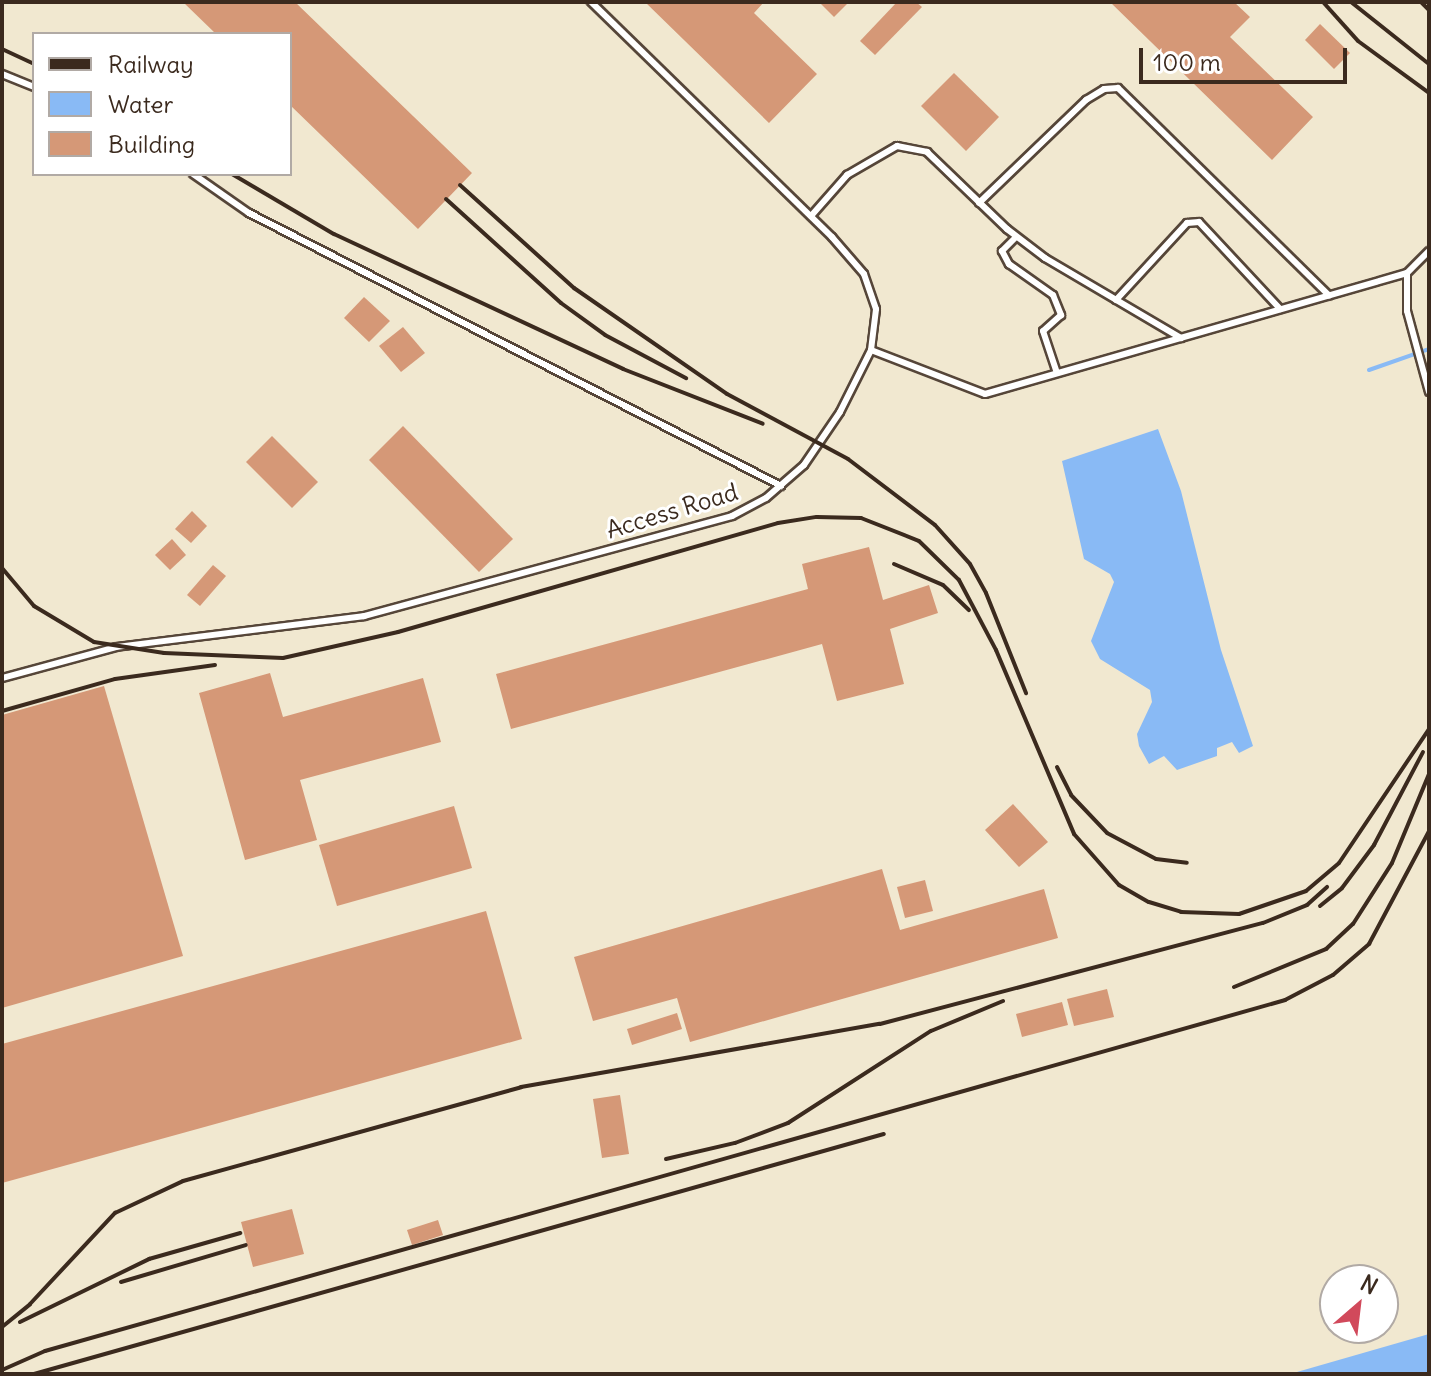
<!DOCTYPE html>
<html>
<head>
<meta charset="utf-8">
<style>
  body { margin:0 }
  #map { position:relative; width:1431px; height:1376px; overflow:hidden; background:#f1e8d0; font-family:Delius,sans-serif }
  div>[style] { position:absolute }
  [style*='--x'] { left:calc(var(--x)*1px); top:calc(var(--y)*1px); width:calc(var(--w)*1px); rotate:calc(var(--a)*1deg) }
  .water>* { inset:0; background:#89baf5 }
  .stream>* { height:4px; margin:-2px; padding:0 2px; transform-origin:2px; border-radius:2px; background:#89baf5 }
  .building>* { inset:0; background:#d59877 }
  .roads { filter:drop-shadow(2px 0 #564639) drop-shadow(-2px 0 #564639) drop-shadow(0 2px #564639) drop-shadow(0 -2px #564639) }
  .service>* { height:6px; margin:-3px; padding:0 3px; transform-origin:3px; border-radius:3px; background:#fff }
  .rail>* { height:4px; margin:-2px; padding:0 2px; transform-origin:2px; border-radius:2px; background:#3b2a1e }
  span { translate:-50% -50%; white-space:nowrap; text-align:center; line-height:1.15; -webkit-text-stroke:6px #fff; paint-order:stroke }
  .street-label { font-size:24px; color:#3b2a1e }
  .frame { position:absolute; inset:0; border:4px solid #3b2a1e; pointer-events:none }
  .legend { position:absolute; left:32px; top:32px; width:260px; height:144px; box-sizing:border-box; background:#fff; border:2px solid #b1aaa5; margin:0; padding:10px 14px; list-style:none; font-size:24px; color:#3b2a1e }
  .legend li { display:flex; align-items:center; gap:16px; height:40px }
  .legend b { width:40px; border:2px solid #b1aaa5 }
  .north { position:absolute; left:1319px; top:1264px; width:80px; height:80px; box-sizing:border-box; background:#fff; border:2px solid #b1aaa5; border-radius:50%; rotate:28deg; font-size:22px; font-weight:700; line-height:32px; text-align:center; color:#3b2a1e }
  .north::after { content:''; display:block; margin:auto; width:28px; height:36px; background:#d1495b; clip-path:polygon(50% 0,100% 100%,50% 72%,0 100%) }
  .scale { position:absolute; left:1139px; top:48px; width:208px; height:36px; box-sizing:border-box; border:4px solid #3b2a1e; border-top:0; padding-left:10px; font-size:24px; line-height:28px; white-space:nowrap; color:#3b2a1e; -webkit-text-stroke:6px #fff; paint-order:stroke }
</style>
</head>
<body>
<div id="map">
  <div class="water">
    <i style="clip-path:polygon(1158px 429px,1181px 491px,1221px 650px,1253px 746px,1239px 753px,1232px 742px,1217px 748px,1217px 756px,1177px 770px,1164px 756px,1149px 764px,1139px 746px,1137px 734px,1152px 702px,1150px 690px,1100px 659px,1091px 641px,1114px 582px,1110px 574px,1084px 559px,1062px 461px)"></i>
    <i style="clip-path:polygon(1429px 1334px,1429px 1374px,1290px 1374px)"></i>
  </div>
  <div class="stream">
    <i style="--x:1369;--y:370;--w:64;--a:-19.3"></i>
  </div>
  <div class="building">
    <i style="clip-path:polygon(183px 2px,295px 2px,472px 173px,418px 229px,290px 105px,290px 34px,216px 34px)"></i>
    <i style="clip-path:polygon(645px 2px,764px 2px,754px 13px,817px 74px,769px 123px)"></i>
    <i style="clip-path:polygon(819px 2px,849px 2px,834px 17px)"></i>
    <i style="clip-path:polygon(897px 2px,916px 2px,922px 7px,875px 55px,860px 41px)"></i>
    <i style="clip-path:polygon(1110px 2px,1234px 2px,1250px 17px,1230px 37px,1313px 117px,1272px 160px)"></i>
    <i style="clip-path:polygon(1320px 24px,1350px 53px,1334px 69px,1305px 40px)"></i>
    <i style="clip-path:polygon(954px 73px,999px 117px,966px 151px,921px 106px)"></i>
    <i style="clip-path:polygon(364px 297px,390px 321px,369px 342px,344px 318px)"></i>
    <i style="clip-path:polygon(403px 327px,425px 353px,401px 372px,379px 346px)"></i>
    <i style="clip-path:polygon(403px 426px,513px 539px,479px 572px,369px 460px)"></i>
    <i style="clip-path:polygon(272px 436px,318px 482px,292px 508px,246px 462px)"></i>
    <i style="clip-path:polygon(192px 511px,207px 526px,191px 543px,175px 529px)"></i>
    <i style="clip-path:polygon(172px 539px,186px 555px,170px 570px,155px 555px)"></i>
    <i style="clip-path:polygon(869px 547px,883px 600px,929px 585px,938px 613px,890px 629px,904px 684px,837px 701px,822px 644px,511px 729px,496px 674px,808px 589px,802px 564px)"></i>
    <i style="clip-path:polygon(213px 565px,226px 576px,200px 606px,187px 595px)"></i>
    <i style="clip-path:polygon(270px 673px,283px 717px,423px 678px,441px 742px,300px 780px,317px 840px,245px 860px,199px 693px)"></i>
    <i style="clip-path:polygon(104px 686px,183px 956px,2px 1008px,2px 715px)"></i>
    <i style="clip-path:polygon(1013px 804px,1048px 842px,1019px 867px,985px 830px)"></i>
    <i style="clip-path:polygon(454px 806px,472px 868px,337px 906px,319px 845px)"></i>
    <i style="clip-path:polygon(882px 869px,900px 930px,1044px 889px,1058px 938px,690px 1042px,677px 998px,593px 1021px,574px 957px)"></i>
    <i style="clip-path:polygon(925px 880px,933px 911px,905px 918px,897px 887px)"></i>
    <i style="clip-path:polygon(486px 911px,522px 1039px,2px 1183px,2px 1044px)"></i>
    <i style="clip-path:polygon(1107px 989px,1114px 1017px,1074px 1026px,1067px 999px)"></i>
    <i style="clip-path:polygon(1062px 1002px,1068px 1025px,1022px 1037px,1016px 1014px)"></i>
    <i style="clip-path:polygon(677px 1013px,682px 1029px,632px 1045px,627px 1029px)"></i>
    <i style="clip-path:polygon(620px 1095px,629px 1154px,602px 1158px,593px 1099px)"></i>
    <i style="clip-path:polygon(292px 1209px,304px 1254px,253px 1267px,241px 1222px)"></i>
    <i style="clip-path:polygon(438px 1220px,443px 1235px,412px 1245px,407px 1230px)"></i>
  </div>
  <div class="roads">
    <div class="service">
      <i style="--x:2;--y:74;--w:35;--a:22"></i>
      <i style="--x:193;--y:174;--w:68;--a:34.9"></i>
      <i style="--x:249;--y:213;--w:598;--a:27.16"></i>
      <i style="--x:979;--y:203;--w:149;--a:-43.9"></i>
      <i style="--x:1086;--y:100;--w:21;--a:-31"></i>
      <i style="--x:1104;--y:89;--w:14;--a:-4"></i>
      <i style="--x:1118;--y:88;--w:296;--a:44.5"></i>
      <i style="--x:811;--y:216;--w:55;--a:-48.7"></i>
      <i style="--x:847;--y:175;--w:58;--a:-30.1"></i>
      <i style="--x:897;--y:146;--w:31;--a:11"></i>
      <i style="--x:927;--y:152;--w:111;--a:43.9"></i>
      <i style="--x:1007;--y:229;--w:48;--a:37.3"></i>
      <i style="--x:1045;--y:258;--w:158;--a:30.5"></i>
      <i style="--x:1016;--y:237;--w:20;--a:135"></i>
      <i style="--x:1002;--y:251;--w:15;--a:62"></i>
      <i style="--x:1009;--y:264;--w:54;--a:35.2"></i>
      <i style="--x:1053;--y:295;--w:22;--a:68"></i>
      <i style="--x:1061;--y:315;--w:24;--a:138"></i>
      <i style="--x:1043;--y:331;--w:44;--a:71.6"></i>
      <i style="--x:1407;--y:273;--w:38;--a:90"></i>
      <i style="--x:1407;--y:311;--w:84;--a:74.8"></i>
      <i style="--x:1116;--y:300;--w:105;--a:-47.3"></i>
      <i style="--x:1187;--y:223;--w:12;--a:-5"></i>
      <i style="--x:1199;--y:222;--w:119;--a:47"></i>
      <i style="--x:871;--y:350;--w:122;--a:21.1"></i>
      <i style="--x:985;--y:394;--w:439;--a:-16"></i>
      <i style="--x:1407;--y:273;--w:31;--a:-45"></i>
      <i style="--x:2;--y:678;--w:118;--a:-15.2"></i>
      <i style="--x:116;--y:647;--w:250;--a:-7.1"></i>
      <i style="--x:364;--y:616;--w:381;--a:-15.2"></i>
      <i style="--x:732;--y:516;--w:38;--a:-28"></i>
      <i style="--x:766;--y:498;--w:50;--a:-41"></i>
      <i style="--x:804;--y:465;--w:64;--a:-55.8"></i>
      <i style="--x:840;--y:412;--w:69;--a:-63.4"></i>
      <i style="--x:871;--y:350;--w:41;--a:-83"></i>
      <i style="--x:876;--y:309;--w:37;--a:-109"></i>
      <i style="--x:864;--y:274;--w:49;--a:-130.9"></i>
      <i style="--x:832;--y:237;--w:337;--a:-135.7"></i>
    </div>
  </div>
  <div class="rail">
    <i style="--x:1323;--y:2;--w:52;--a:48.1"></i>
    <i style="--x:1358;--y:41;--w:88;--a:36.2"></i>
    <i style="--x:1351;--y:2;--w:100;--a:38.5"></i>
    <i style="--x:1421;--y:2;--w:11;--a:45"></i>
    <i style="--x:2;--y:49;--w:35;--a:25"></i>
    <i style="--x:232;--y:174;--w:118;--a:30.5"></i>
    <i style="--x:334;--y:234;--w:319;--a:25"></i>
    <i style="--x:623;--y:369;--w:150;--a:21.4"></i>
    <i style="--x:460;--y:185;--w:154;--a:42.1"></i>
    <i style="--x:574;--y:288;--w:186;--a:34.7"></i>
    <i style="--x:727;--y:394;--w:137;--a:28.2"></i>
    <i style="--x:848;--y:459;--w:109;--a:37.2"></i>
    <i style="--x:935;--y:525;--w:52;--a:48.1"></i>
    <i style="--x:970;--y:564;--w:33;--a:61"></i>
    <i style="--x:986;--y:593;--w:108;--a:68.2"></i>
    <i style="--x:446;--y:199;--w:155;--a:42.1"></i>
    <i style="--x:561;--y:303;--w:54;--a:36"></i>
    <i style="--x:605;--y:335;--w:92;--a:28"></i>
    <i style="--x:894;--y:564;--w:53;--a:23.2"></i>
    <i style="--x:943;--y:585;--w:36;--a:44"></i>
    <i style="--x:2;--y:568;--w:50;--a:49.9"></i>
    <i style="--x:34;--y:606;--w:70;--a:31"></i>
    <i style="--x:94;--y:642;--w:71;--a:8.9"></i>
    <i style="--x:164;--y:653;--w:119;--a:2.4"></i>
    <i style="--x:283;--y:658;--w:118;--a:-12.7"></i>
    <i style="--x:398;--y:632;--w:395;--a:-16"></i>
    <i style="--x:778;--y:523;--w:39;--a:-9"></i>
    <i style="--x:817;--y:517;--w:44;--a:1.3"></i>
    <i style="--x:861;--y:518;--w:62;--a:21.6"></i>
    <i style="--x:919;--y:541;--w:56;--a:44.3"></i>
    <i style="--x:959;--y:580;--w:79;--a:62.1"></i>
    <i style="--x:996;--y:650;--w:200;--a:67"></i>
    <i style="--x:1074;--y:834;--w:68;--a:48.6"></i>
    <i style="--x:1119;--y:885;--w:34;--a:30"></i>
    <i style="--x:1149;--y:902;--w:34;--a:17"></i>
    <i style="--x:1181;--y:912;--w:58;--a:2"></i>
    <i style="--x:1239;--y:914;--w:71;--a:-18.9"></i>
    <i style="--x:1306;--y:891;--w:43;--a:-40.3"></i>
    <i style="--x:1339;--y:863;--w:161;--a:-56.1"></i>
    <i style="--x:2;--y:711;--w:117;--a:-15.8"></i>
    <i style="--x:115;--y:679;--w:101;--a:-8"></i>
    <i style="--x:1057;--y:767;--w:31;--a:63"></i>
    <i style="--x:1071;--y:795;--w:52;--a:46.5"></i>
    <i style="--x:1107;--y:833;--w:55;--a:28"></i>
    <i style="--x:1156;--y:859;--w:31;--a:7"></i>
    <i style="--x:1320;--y:906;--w:28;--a:-39"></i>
    <i style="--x:1342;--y:888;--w:54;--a:-53.3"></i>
    <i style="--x:1374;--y:845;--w:105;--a:-62.2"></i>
    <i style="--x:1234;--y:987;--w:100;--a:-22.4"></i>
    <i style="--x:1326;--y:949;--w:37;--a:-43"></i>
    <i style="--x:1353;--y:924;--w:72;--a:-57.4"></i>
    <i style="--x:1392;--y:863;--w:96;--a:-67.4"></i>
    <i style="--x:666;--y:1159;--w:71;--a:-13.1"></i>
    <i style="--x:735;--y:1143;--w:57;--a:-20.7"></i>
    <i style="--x:788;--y:1123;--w:170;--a:-32.8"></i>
    <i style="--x:931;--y:1031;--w:78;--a:-22.6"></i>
    <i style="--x:121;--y:1282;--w:130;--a:-16.5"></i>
    <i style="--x:20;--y:1322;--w:144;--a:-26"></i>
    <i style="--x:149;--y:1259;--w:95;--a:-15.9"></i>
    <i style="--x:2;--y:1327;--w:36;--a:-39"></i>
    <i style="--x:30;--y:1304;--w:125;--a:-47"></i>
    <i style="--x:115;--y:1213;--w:75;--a:-25.2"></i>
    <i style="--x:183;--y:1181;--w:351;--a:-15.5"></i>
    <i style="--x:521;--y:1087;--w:364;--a:-10"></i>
    <i style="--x:880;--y:1024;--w:396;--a:-14.8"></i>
    <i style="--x:1263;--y:923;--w:48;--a:-22.2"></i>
    <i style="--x:1307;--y:905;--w:27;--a:-42"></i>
    <i style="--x:2;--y:1370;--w:47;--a:-23.8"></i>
    <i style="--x:45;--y:1351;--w:1289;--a:-15.8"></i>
    <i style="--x:1285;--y:1000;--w:54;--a:-27.5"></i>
    <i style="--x:1333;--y:975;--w:48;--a:-40.7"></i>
    <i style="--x:1369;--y:944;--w:128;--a:-62"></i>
    <i style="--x:34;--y:1374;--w:883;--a:-15.77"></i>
  </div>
  <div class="street-label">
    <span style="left:672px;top:511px;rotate:-17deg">Access Road</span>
  </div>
  <div class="frame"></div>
  <ul class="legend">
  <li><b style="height:10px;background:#3b2a1e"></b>Railway</li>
  <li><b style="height:22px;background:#89baf5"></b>Water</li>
  <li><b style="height:22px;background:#d59877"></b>Building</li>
  </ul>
  <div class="north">N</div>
  <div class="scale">100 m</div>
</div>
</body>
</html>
